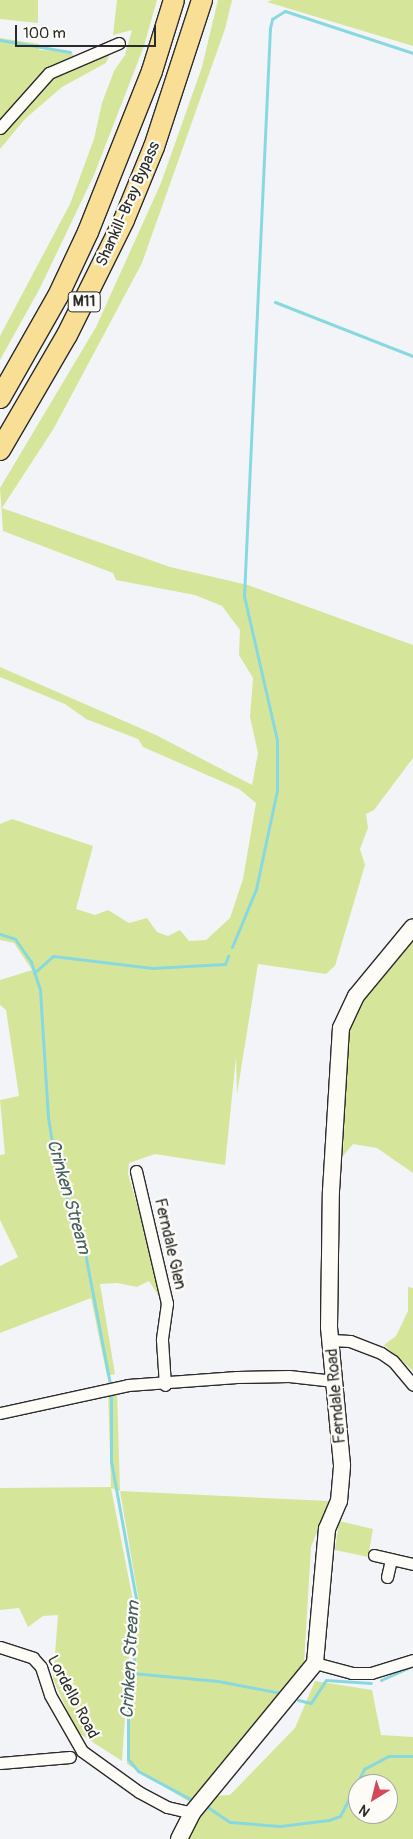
<!DOCTYPE html>
<html>
<head>
<meta charset="utf-8">
<style>
  body { margin:0 }
  #map { position:relative; width:413px; height:1839px; overflow:hidden; background:#f3f4f8; font-family:Pangolin,sans-serif }
  div>[style] { position:absolute }
  [style*='--x'] { left:calc(var(--x)*1px); top:calc(var(--y)*1px); width:calc(var(--w)*1px); rotate:calc(var(--a)*1deg) }
  .green>* { inset:0; background:#d5e69a }
  .stream>* { height:3px; margin:-1.5px; padding:0 1.5px; transform-origin:1.5px; border-radius:1.5px; background:#88d9df }
  .roads { filter:drop-shadow(1px 0 #2b2b2b) drop-shadow(-1px 0 #2b2b2b) drop-shadow(0 1px #2b2b2b) drop-shadow(0 -1px #2b2b2b) }
  .street>* { height:11px; margin:-5.5px; padding:0 5.5px; transform-origin:5.5px; border-radius:5.5px; background:#fdfcf7 }
  .secondary>* { height:16px; margin:-8px; padding:0 8px; transform-origin:8px; border-radius:8px; background:#fdfcf7 }
  .highway>* { height:20px; margin:-10px; padding:0 10px; transform-origin:10px; border-radius:10px; background:#f9df96 }
  span { translate:-50% -50%; white-space:nowrap; text-align:center; line-height:1.15; -webkit-text-stroke:4.5px #fdfcf7; paint-order:stroke }
  .shield-label span { padding:1px 4px; background:#fdfcf7; border:1px solid; border-radius:4px; -webkit-text-stroke-width:0 }
  .shield-label { font-size:15px; color:#2b2b2b; font-weight:700 }
  .street-label { font-size:16px; color:#2b2b2b }
  .water-label { font-size:18px; color:#475f61; font-style:italic }
  .north { position:absolute; left:348px; top:1774px; width:50px; height:50px; box-sizing:border-box; background:#fdfcf7; border:1px solid #a9a8a5; border-radius:50%; rotate:216deg; font-size:14px; font-weight:700; line-height:20px; text-align:center; color:#2b2b2b }
  .north::after { content:''; display:block; margin:auto; width:18px; height:22px; background:#d1495b; clip-path:polygon(50% 0,100% 100%,50% 72%,0 100%) }
  .scale { position:absolute; left:15px; top:25px; width:141px; height:22px; box-sizing:border-box; border:2px solid #2b2b2b; border-top:0; padding-left:6px; font-size:15px; line-height:18px; white-space:nowrap; color:#2b2b2b; -webkit-text-stroke:4px #fdfcf7; paint-order:stroke }
</style>
</head>
<body>
<div id="map">
  <div class="green">
    <i style="clip-path:polygon(0 0,38px 0,38px 23px,0 19px)"></i>
    <i style="clip-path:polygon(117px 0,157px 0,144px 46px,94px 175px,40px 288px,0 360px,0 336px,70px 204px,94px 139px,102px 103px,114px 71px,125px 55px,132px 30px,113px 35px)"></i>
    <i style="clip-path:polygon(218px 0,232px 0,225px 29px,142px 263px,54px 428px,2px 508px,170px 567px,248px 585px,413px 645px,413px 758px,374px 810px,366px 814px,368px 828px,360px 849px,365px 865px,335px 966px,326px 974px,258px 964px,237px 1094px,236px 1057px,225px 1165px,155px 1154px,129px 1163px,128px 1174px,160px 1282px,162px 1301px,149px 1281px,137px 1287px,117px 1283px,100px 1284px,115px 1374px,107px 1376px,91px 1298px,0 1333px,0 1266px,18px 1257px,0 1220px,0 1155px,5px 1154px,0 1100px,19px 1096px,6px 1010px,0 1005px,0 980px,32px 970px,14px 943px,0 940px,0 824px,12px 819px,93px 846px,76px 909px,95px 915px,108px 910px,129px 923px,147px 918px,157px 932px,168px 936px,180px 930px,189px 941px,206px 940px,230px 918px,243px 879px,256px 803px,239px 789px,143px 747px,138px 739px,86px 719px,65px 704px,0 677px,0 667px,156px 735px,252px 785px,258px 753px,250px 717px,253px 678px,239px 655px,240px 630px,222px 606px,195px 595px,116px 580px,113px 573px,3px 531px,0 488px,96px 327px,161px 183px,202px 67px)"></i>
    <i style="clip-path:polygon(272px 0,413px 0,413px 46px,267px 2px)"></i>
    <i style="clip-path:polygon(0 38px,39px 44px,39px 50px,66px 51px,83px 60px,106px 50px,110px 53px,106px 63px,62px 87px,25px 119px,0 149px)"></i>
    <i style="clip-path:polygon(413px 936px,413px 1173px,377px 1148px,353px 1144px,343px 1156px,345px 1067px,351px 1017px)"></i>
    <i style="clip-path:polygon(408px 1287px,413px 1288px,413px 1371px,384px 1345px,396px 1336px,408px 1311px)"></i>
    <i style="clip-path:polygon(117px 1389px,120px 1491px,329px 1501px,311px 1547px,304px 1663px,294px 1685px,193px 1804px,127px 1764px,139px 1602px,120px 1491px,111px 1488px,133px 1600px,122px 1761px,77px 1732px,53px 1679px,58px 1615px,43px 1616px,28px 1627px,19px 1608px,0 1610px,0 1488px,111px 1487px,108px 1391px)"></i>
    <i style="clip-path:polygon(339px 1521px,373px 1529px,368px 1557px,335px 1550px)"></i>
    <i style="clip-path:polygon(evenodd,315px 1681px,372px 1690px,381px 1735px,413px 1737px,413px 1839px,184px 1839px,211px 1796px,230px 1795px,295px 1728px,315px 1681px,358px 1784px,388px 1784px,388px 1814px,358px 1814px,358px 1784px)"></i>
  </div>
  <div class="stream">
    <i style="--x:0;--y:40;--w:71;--a:9.7"></i>
    <i style="--x:275;--y:302;--w:148;--a:21.4"></i>
    <i style="--x:0;--y:934;--w:16;--a:18"></i>
    <i style="--x:15;--y:939;--w:28;--a:55"></i>
    <i style="--x:31;--y:962;--w:29;--a:72"></i>
    <i style="--x:40;--y:990;--w:127;--a:86.4"></i>
    <i style="--x:48;--y:1117;--w:45;--a:81"></i>
    <i style="--x:55;--y:1161;--w:97;--a:71.9"></i>
    <i style="--x:85;--y:1253;--w:133;--a:79.2"></i>
    <i style="--x:232;--y:947;--w:63;--a:-67.5"></i>
    <i style="--x:256;--y:889;--w:101;--a:-78"></i>
    <i style="--x:277;--y:790;--w:50;--a:-90"></i>
    <i style="--x:277;--y:740;--w:148;--a:-102.9"></i>
    <i style="--x:244;--y:596;--w:569;--a:-87.38"></i>
    <i style="--x:270;--y:28;--w:9;--a:-77"></i>
    <i style="--x:272;--y:19;--w:15;--a:-32"></i>
    <i style="--x:285;--y:11;--w:135;--a:18.2"></i>
    <i style="--x:34;--y:973;--w:25;--a:-42"></i>
    <i style="--x:53;--y:956;--w:100;--a:6.9"></i>
    <i style="--x:152;--y:968;--w:73;--a:-3.1"></i>
    <i style="--x:225;--y:964;--w:9;--a:-69"></i>
    <i style="--x:111;--y:1396;--w:65;--a:90"></i>
    <i style="--x:111;--y:1461;--w:139;--a:79.7"></i>
    <i style="--x:136;--y:1598;--w:28;--a:98"></i>
    <i style="--x:132;--y:1626;--w:34;--a:87"></i>
    <i style="--x:134;--y:1660;--w:48;--a:97.1"></i>
    <i style="--x:128;--y:1708;--w:51;--a:90"></i>
    <i style="--x:128;--y:1759;--w:16;--a:50"></i>
    <i style="--x:138;--y:1771;--w:61;--a:28.2"></i>
    <i style="--x:132;--y:1673;--w:86;--a:5.3"></i>
    <i style="--x:218;--y:1681;--w:64;--a:10.8"></i>
    <i style="--x:381;--y:1680;--w:35;--a:-24"></i>
    <i style="--x:298;--y:1700;--w:13;--a:13"></i>
    <i style="--x:311;--y:1703;--w:27;--a:-57"></i>
    <i style="--x:326;--y:1680;--w:45;--a:3.8"></i>
    <i style="--x:206;--y:1806;--w:29;--a:34"></i>
    <i style="--x:230;--y:1822;--w:50;--a:4.6"></i>
    <i style="--x:280;--y:1826;--w:49;--a:-7"></i>
    <i style="--x:329;--y:1820;--w:12;--a:-20"></i>
    <i style="--x:340;--y:1816;--w:53;--a:-62.9"></i>
    <i style="--x:364;--y:1769;--w:27;--a:-28"></i>
    <i style="--x:388;--y:1756;--w:25;--a:0"></i>
  </div>
  <div class="roads">
    <div class="street">
      <i style="--x:0;--y:128;--w:74;--a:-48.3"></i>
      <i style="--x:49;--y:73;--w:76;--a:-23.2"></i>
      <i style="--x:136;--y:1171;--w:136;--a:76.8"></i>
      <i style="--x:167;--y:1303;--w:37;--a:98"></i>
      <i style="--x:162;--y:1340;--w:45;--a:86.2"></i>
      <i style="--x:331;--y:1340;--w:19;--a:3"></i>
      <i style="--x:350;--y:1341;--w:33;--a:21"></i>
      <i style="--x:381;--y:1353;--w:14;--a:34"></i>
      <i style="--x:393;--y:1361;--w:31;--a:50"></i>
      <i style="--x:0;--y:1413;--w:131;--a:-12.3"></i>
      <i style="--x:128;--y:1385;--w:109;--a:-4.2"></i>
      <i style="--x:237;--y:1377;--w:52;--a:-1.1"></i>
      <i style="--x:289;--y:1376;--w:45;--a:6.3"></i>
      <i style="--x:374;--y:1555;--w:40;--a:13"></i>
      <i style="--x:387;--y:1577;--w:18;--a:-77"></i>
      <i style="--x:0;--y:1647;--w:35;--a:18"></i>
      <i style="--x:33;--y:1658;--w:12;--a:48"></i>
      <i style="--x:41;--y:1667;--w:29;--a:72"></i>
      <i style="--x:50;--y:1695;--w:64;--a:60.3"></i>
      <i style="--x:82;--y:1751;--w:70;--a:35.7"></i>
      <i style="--x:139;--y:1792;--w:32;--a:28"></i>
      <i style="--x:167;--y:1807;--w:26;--a:13"></i>
      <i style="--x:315;--y:1663;--w:38;--a:15"></i>
      <i style="--x:352;--y:1673;--w:19;--a:0"></i>
      <i style="--x:371;--y:1673;--w:44;--a:-17.2"></i>
      <i style="--x:0;--y:1763;--w:70;--a:-4.9"></i>
    </div>
    <div class="secondary">
      <i style="--x:179;--y:1839;--w:29;--a:-63"></i>
      <i style="--x:192;--y:1813;--w:194;--a:-50.6"></i>
      <i style="--x:315;--y:1663;--w:135;--a:-84.9"></i>
      <i style="--x:327;--y:1529;--w:30;--a:-67"></i>
      <i style="--x:339;--y:1501;--w:36;--a:-85"></i>
      <i style="--x:342;--y:1465;--w:139;--a:-95.4"></i>
      <i style="--x:329;--y:1327;--w:136;--a:-89.2"></i>
      <i style="--x:331;--y:1191;--w:163;--a:-86.5"></i>
      <i style="--x:341;--y:1028;--w:35;--a:-65"></i>
      <i style="--x:356;--y:996;--w:89;--a:-50.4"></i>
    </div>
    <div class="highway">
      <i style="--x:0;--y:398;--w:117;--a:-60.4"></i>
      <i style="--x:58;--y:296;--w:71;--a:-64.9"></i>
      <i style="--x:88;--y:232;--w:173;--a:-68.3"></i>
      <i style="--x:152;--y:71;--w:74;--a:-72.8"></i>
      <i style="--x:0;--y:450;--w:133;--a:-59.8"></i>
      <i style="--x:67;--y:335;--w:128;--a:-63.6"></i>
      <i style="--x:124;--y:220;--w:79;--a:-67.7"></i>
      <i style="--x:154;--y:147;--w:155;--a:-71.9"></i>
    </div>
  </div>
  <div class="shield-label">
    <span style="left:84px;top:302px">M11</span>
  </div>
  <div class="street-label">
    <span style="left:128px;top:204px;rotate:-66deg">Shankill-Bray Bypass</span>
    <span style="left:170px;top:1244px;rotate:77deg">Ferndale Glen</span>
    <span style="left:336px;top:1396px;rotate:-95deg">Ferndale Road</span>
    <span style="left:73px;top:1697px;rotate:62deg">Lordello Road</span>
  </div>
  <div class="water-label">
    <span style="left:68px;top:1197px;rotate:74deg">Crinken Stream</span>
    <span style="left:131px;top:1660px;rotate:-87deg">Crinken Stream</span>
  </div>
  <div class="north">N</div>
  <div class="scale">100 m</div>
</div>
</body>
</html>
